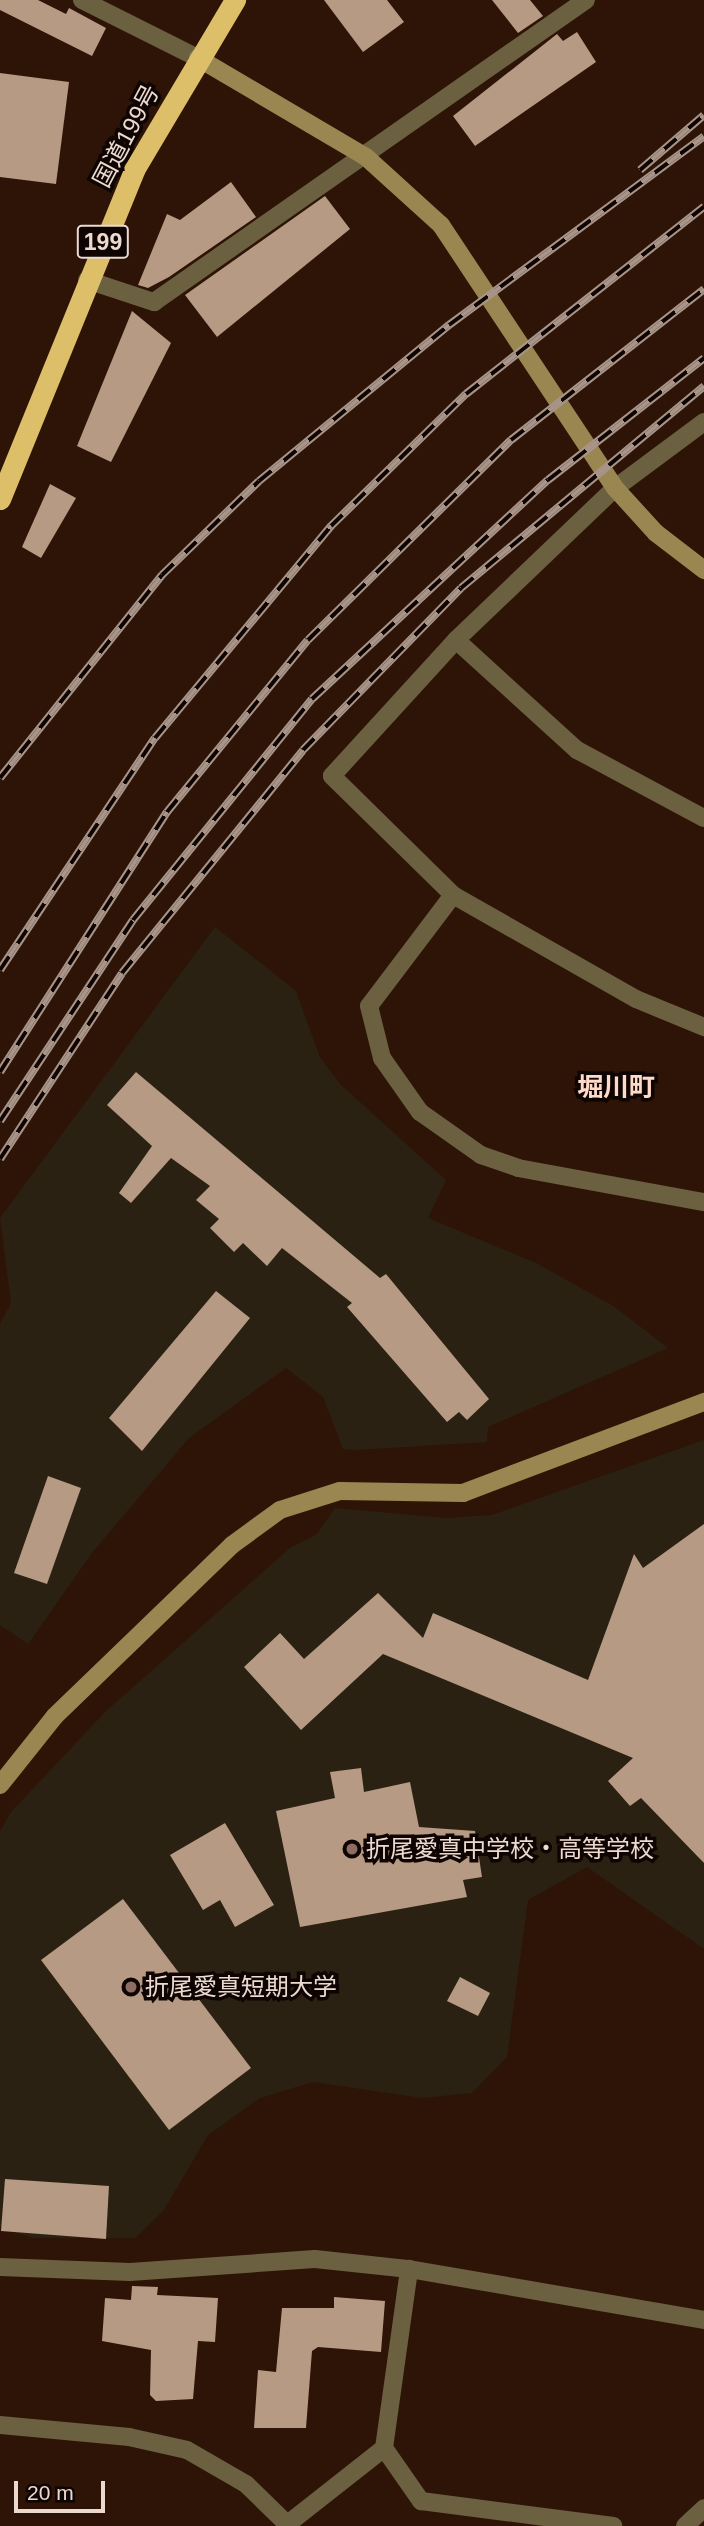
<!DOCTYPE html>
<html>
<head>
<meta charset="utf-8">
<style>
  body { margin:0 }
  #map { position:relative; width:704px; height:2526px; overflow:hidden; background:#2d1407; font-family:Arial,"Noto Sans JP",sans-serif }
  div>[style] { position:absolute }
  [style*='--x'] { left:calc(var(--x)*1px); top:calc(var(--y)*1px); width:calc(var(--w)*1px); rotate:calc(var(--a)*1deg) }
  .education>* { inset:0; background:#2a2112 }
  .building>* { inset:0; background:#b69a83 }
  .street>* { height:18px; margin:-9px; padding:0 9px; transform-origin:9px; border-radius:9px; background:#6b603f }
  .secondary>* { height:18px; margin:-9px; padding:0 9px; transform-origin:9px; border-radius:9px; background:#998651 }
  .highway>* { height:21px; margin:-10.5px; padding:0 10.5px; transform-origin:10.5px; border-radius:10.5px; background:#debf69 }
  .rail>* { height:8px; margin-top:-4px; transform-origin:0; background:repeating-linear-gradient(90deg,#0e0402 0 16px,#a89489 0 32px); box-sizing:border-box; border-block:2px solid #a89489 }
  .dots>* { width:19px; height:19px; translate:-50% -50%; box-sizing:border-box; border:4px solid #0e0402; border-radius:50% }
  span { translate:-50% -50%; white-space:nowrap; text-align:center; line-height:1.15; -webkit-text-stroke:7px #0e0402; paint-order:stroke }
  .shield-label span { padding:2px 5px; background:#0e0402; border:2px solid; border-radius:5px; -webkit-text-stroke-width:0 }
  .shield-label { font-size:23px; color:#ecdad1; font-weight:700 }
  .street-label { font-size:24px; color:#ecdad1 }
  .poi-label { font-size:24px; color:#ecdad1 }
  .left { translate:0 -50%; text-align:left }
  .neighbourhood-label { font-size:26px; color:#ffdac9; font-weight:700 }
  .scale { position:absolute; left:14px; top:2481px; width:91px; height:32px; box-sizing:border-box; border:4px solid #ecdad1; border-top:0; padding-left:9px; font-size:21px; line-height:24px; white-space:nowrap; color:#ecdad1; -webkit-text-stroke:5px #0e0402; paint-order:stroke }
</style>
</head>
<body>
<div id="map">
  <div class="education">
    <i style="clip-path:polygon(215px 927px,296px 991px,320px 1057px,340px 1084px,446px 1180px,428px 1218px,536px 1263px,615px 1307px,668px 1348px,488px 1427px,487px 1442px,356px 1450px,343px 1449px,323px 1397px,286px 1368px,189px 1438px,92px 1553px,28px 1644px,0 1625px,0 1324px,11px 1303px,0 1218px)"></i>
    <i style="clip-path:polygon(704px 1440px,704px 1949px,587px 1867px,528px 1900px,507px 2057px,472px 2093px,422px 2098px,313px 2082px,260px 2098px,208px 2135px,164px 2210px,135px 2238px,33px 2238px,0 2227px,0 1831px,11px 1812px,105px 1712px,290px 1548px,317px 1534px,335px 1508px,446px 1518px,492px 1515px)"></i>
  </div>
  <div class="building">
    <i style="clip-path:polygon(0 0,38px 0,66px 14px,69px 8px,106px 28px,92px 56px,0 10px)"></i>
    <i style="clip-path:polygon(324px 0,387px 0,404px 22px,363px 52px)"></i>
    <i style="clip-path:polygon(492px 0,530px 0,543px 16px,518px 33px)"></i>
    <i style="clip-path:polygon(577px 32px,596px 62px,475px 146px,453px 116px,557px 34px,563px 41px)"></i>
    <i style="clip-path:polygon(0 73px,69px 82px,56px 184px,0 177px)"></i>
    <i style="clip-path:polygon(231px 182px,256px 217px,169px 277px,148px 288px,138px 285px,167px 214px,180px 220px)"></i>
    <i style="clip-path:polygon(325px 196px,350px 229px,217px 337px,185px 295px)"></i>
    <i style="clip-path:polygon(132px 311px,171px 343px,111px 462px,77px 446px)"></i>
    <i style="clip-path:polygon(50px 484px,76px 498px,41px 558px,22px 547px)"></i>
    <i style="clip-path:polygon(136px 1072px,380px 1278px,386px 1274px,489px 1399px,467px 1420px,459px 1412px,447px 1422px,347px 1307px,352px 1303px,282px 1248px,267px 1266px,243px 1243px,234px 1252px,210px 1228px,219px 1219px,196px 1200px,210px 1186px,171px 1158px,131px 1203px,119px 1193px,152px 1146px,107px 1105px)"></i>
    <i style="clip-path:polygon(216px 1291px,250px 1318px,142px 1451px,109px 1418px)"></i>
    <i style="clip-path:polygon(48px 1476px,81px 1488px,47px 1584px,14px 1573px)"></i>
    <i style="clip-path:polygon(704px 1524px,704px 1863px,641px 1798px,630px 1806px,608px 1781px,633px 1758px,383px 1654px,301px 1730px,244px 1667px,280px 1633px,304px 1659px,378px 1593px,423px 1638px,433px 1613px,588px 1680px,634px 1554px,643px 1568px)"></i>
    <i style="clip-path:polygon(361px 1768px,364px 1792px,410px 1782px,419px 1827px,475px 1831px,482px 1877px,463px 1880px,467px 1897px,300px 1927px,276px 1811px,335px 1798px,330px 1772px)"></i>
    <i style="clip-path:polygon(225px 1823px,274px 1905px,235px 1927px,220px 1900px,203px 1910px,170px 1855px)"></i>
    <i style="clip-path:polygon(123px 1899px,251px 2068px,169px 2130px,41px 1960px)"></i>
    <i style="clip-path:polygon(460px 1977px,490px 1993px,478px 2016px,447px 2001px)"></i>
    <i style="clip-path:polygon(5px 2179px,109px 2186px,106px 2239px,1px 2231px)"></i>
    <i style="clip-path:polygon(132px 2286px,158px 2287px,157px 2295px,218px 2298px,215px 2342px,198px 2341px,193px 2399px,156px 2401px,150px 2395px,151px 2350px,102px 2341px,105px 2298px,131px 2300px)"></i>
    <i style="clip-path:polygon(334px 2297px,385px 2301px,381px 2352px,318px 2347px,312px 2351px,306px 2428px,254px 2428px,258px 2370px,276px 2372px,282px 2308px,334px 2308px)"></i>
  </div>
  <div class="street">
    <i style="--x:82;--y:0;--w:130;--a:26.6"></i>
    <i style="--x:87;--y:280;--w:71;--a:18.2"></i>
    <i style="--x:154;--y:302;--w:527;--a:-34.96"></i>
    <i style="--x:704;--y:422;--w:111;--a:143.4"></i>
    <i style="--x:615;--y:488;--w:220;--a:136.3"></i>
    <i style="--x:456;--y:640;--w:184;--a:132.4"></i>
    <i style="--x:332;--y:776;--w:170;--a:44.5"></i>
    <i style="--x:453;--y:895;--w:210;--a:29.6"></i>
    <i style="--x:636;--y:999;--w:74;--a:22.4"></i>
    <i style="--x:456;--y:640;--w:164;--a:42.3"></i>
    <i style="--x:577;--y:750;--w:144;--a:28.2"></i>
    <i style="--x:453;--y:895;--w:139;--a:127.1"></i>
    <i style="--x:369;--y:1006;--w:54;--a:76"></i>
    <i style="--x:382;--y:1058;--w:66;--a:54.9"></i>
    <i style="--x:420;--y:1112;--w:75;--a:35.2"></i>
    <i style="--x:481;--y:1155;--w:39;--a:19"></i>
    <i style="--x:518;--y:1168;--w:189;--a:10.4"></i>
    <i style="--x:0;--y:2267;--w:130;--a:2.2"></i>
    <i style="--x:130;--y:2272;--w:185;--a:-4"></i>
    <i style="--x:315;--y:2259;--w:95;--a:6.1"></i>
    <i style="--x:409;--y:2269;--w:299;--a:9.8"></i>
    <i style="--x:0;--y:2425;--w:130;--a:5.3"></i>
    <i style="--x:129;--y:2437;--w:59;--a:12.6"></i>
    <i style="--x:187;--y:2450;--w:68;--a:30"></i>
    <i style="--x:246;--y:2484;--w:60;--a:44.3"></i>
    <i style="--x:384;--y:2448;--w:65;--a:55.1"></i>
    <i style="--x:421;--y:2501;--w:194;--a:7.4"></i>
    <i style="--x:285;--y:2526;--w:126;--a:-38.2"></i>
    <i style="--x:384;--y:2448;--w:181;--a:-82"></i>
    <i style="--x:685;--y:2526;--w:26;--a:-43"></i>
  </div>
  <div class="secondary">
    <i style="--x:198;--y:58;--w:195;--a:30.5"></i>
    <i style="--x:366;--y:157;--w:101;--a:42.2"></i>
    <i style="--x:441;--y:225;--w:315;--a:56.5"></i>
    <i style="--x:615;--y:488;--w:61;--a:47.7"></i>
    <i style="--x:656;--y:533;--w:61;--a:37.6"></i>
    <i style="--x:0;--y:1785;--w:88;--a:-51.4"></i>
    <i style="--x:55;--y:1716;--w:246;--a:-44"></i>
    <i style="--x:232;--y:1545;--w:59;--a:-36.1"></i>
    <i style="--x:280;--y:1510;--w:63;--a:-17.6"></i>
    <i style="--x:340;--y:1491;--w:123;--a:0.9"></i>
    <i style="--x:463;--y:1493;--w:258;--a:-20.7"></i>
  </div>
  <div class="highway">
    <i style="--x:0;--y:499;--w:355;--a:-67.8"></i>
    <i style="--x:134;--y:170;--w:198;--a:-59.3"></i>
  </div>
  <div class="rail">
    <i style="--x:640;--y:170;--w:84;--a:-40.7"></i>
    <i style="--x:0;--y:778;--w:260;--a:-51.4"></i>
    <i style="--x:162;--y:575;--w:135;--a:-44.1"></i>
    <i style="--x:259;--y:481;--w:246;--a:-39.4"></i>
    <i style="--x:449;--y:325;--w:317;--a:-36.5"></i>
    <i style="--x:0;--y:970;--w:279;--a:-56.3"></i>
    <i style="--x:155;--y:738;--w:276;--a:-50.3"></i>
    <i style="--x:331;--y:526;--w:189;--a:-44.4"></i>
    <i style="--x:466;--y:394;--w:303;--a:-38.2"></i>
    <i style="--x:0;--y:1072;--w:309;--a:-57.3"></i>
    <i style="--x:167;--y:812;--w:222;--a:-50.7"></i>
    <i style="--x:308;--y:640;--w:285;--a:-44.6"></i>
    <i style="--x:511;--y:440;--w:245;--a:-38"></i>
    <i style="--x:0;--y:1121;--w:241;--a:-56.5"></i>
    <i style="--x:133;--y:920;--w:284;--a:-51"></i>
    <i style="--x:312;--y:699;--w:322;--a:-42.9"></i>
    <i style="--x:548;--y:480;--w:198;--a:-38"></i>
    <i style="--x:0;--y:1159;--w:222;--a:-56.7"></i>
    <i style="--x:122;--y:973;--w:287;--a:-50.9"></i>
    <i style="--x:303;--y:750;--w:226;--a:-45.7"></i>
    <i style="--x:461;--y:588;--w:316;--a:-39.7"></i>
  </div>
  <div class="dots">
    <i style="left:352px;top:1849px;background:#8d6e63"></i>
    <i style="left:131px;top:1987px;background:#8d6e63"></i>
  </div>
  <div class="shield-label">
    <span style="left:103px;top:242px">199</span>
  </div>
  <div class="street-label">
    <span style="left:126px;top:136px;rotate:-62deg">国道199号</span>
  </div>
  <div class="poi-label">
    <span class="left" style="left:366px;top:1849px">折尾愛真中学校・高等学校</span>
    <span class="left" style="left:145px;top:1987px">折尾愛真短期大学</span>
  </div>
  <div class="neighbourhood-label">
    <span style="left:616px;top:1088px">堀川町</span>
  </div>
  <div class="scale">20 m</div>
</div>
</body>
</html>
